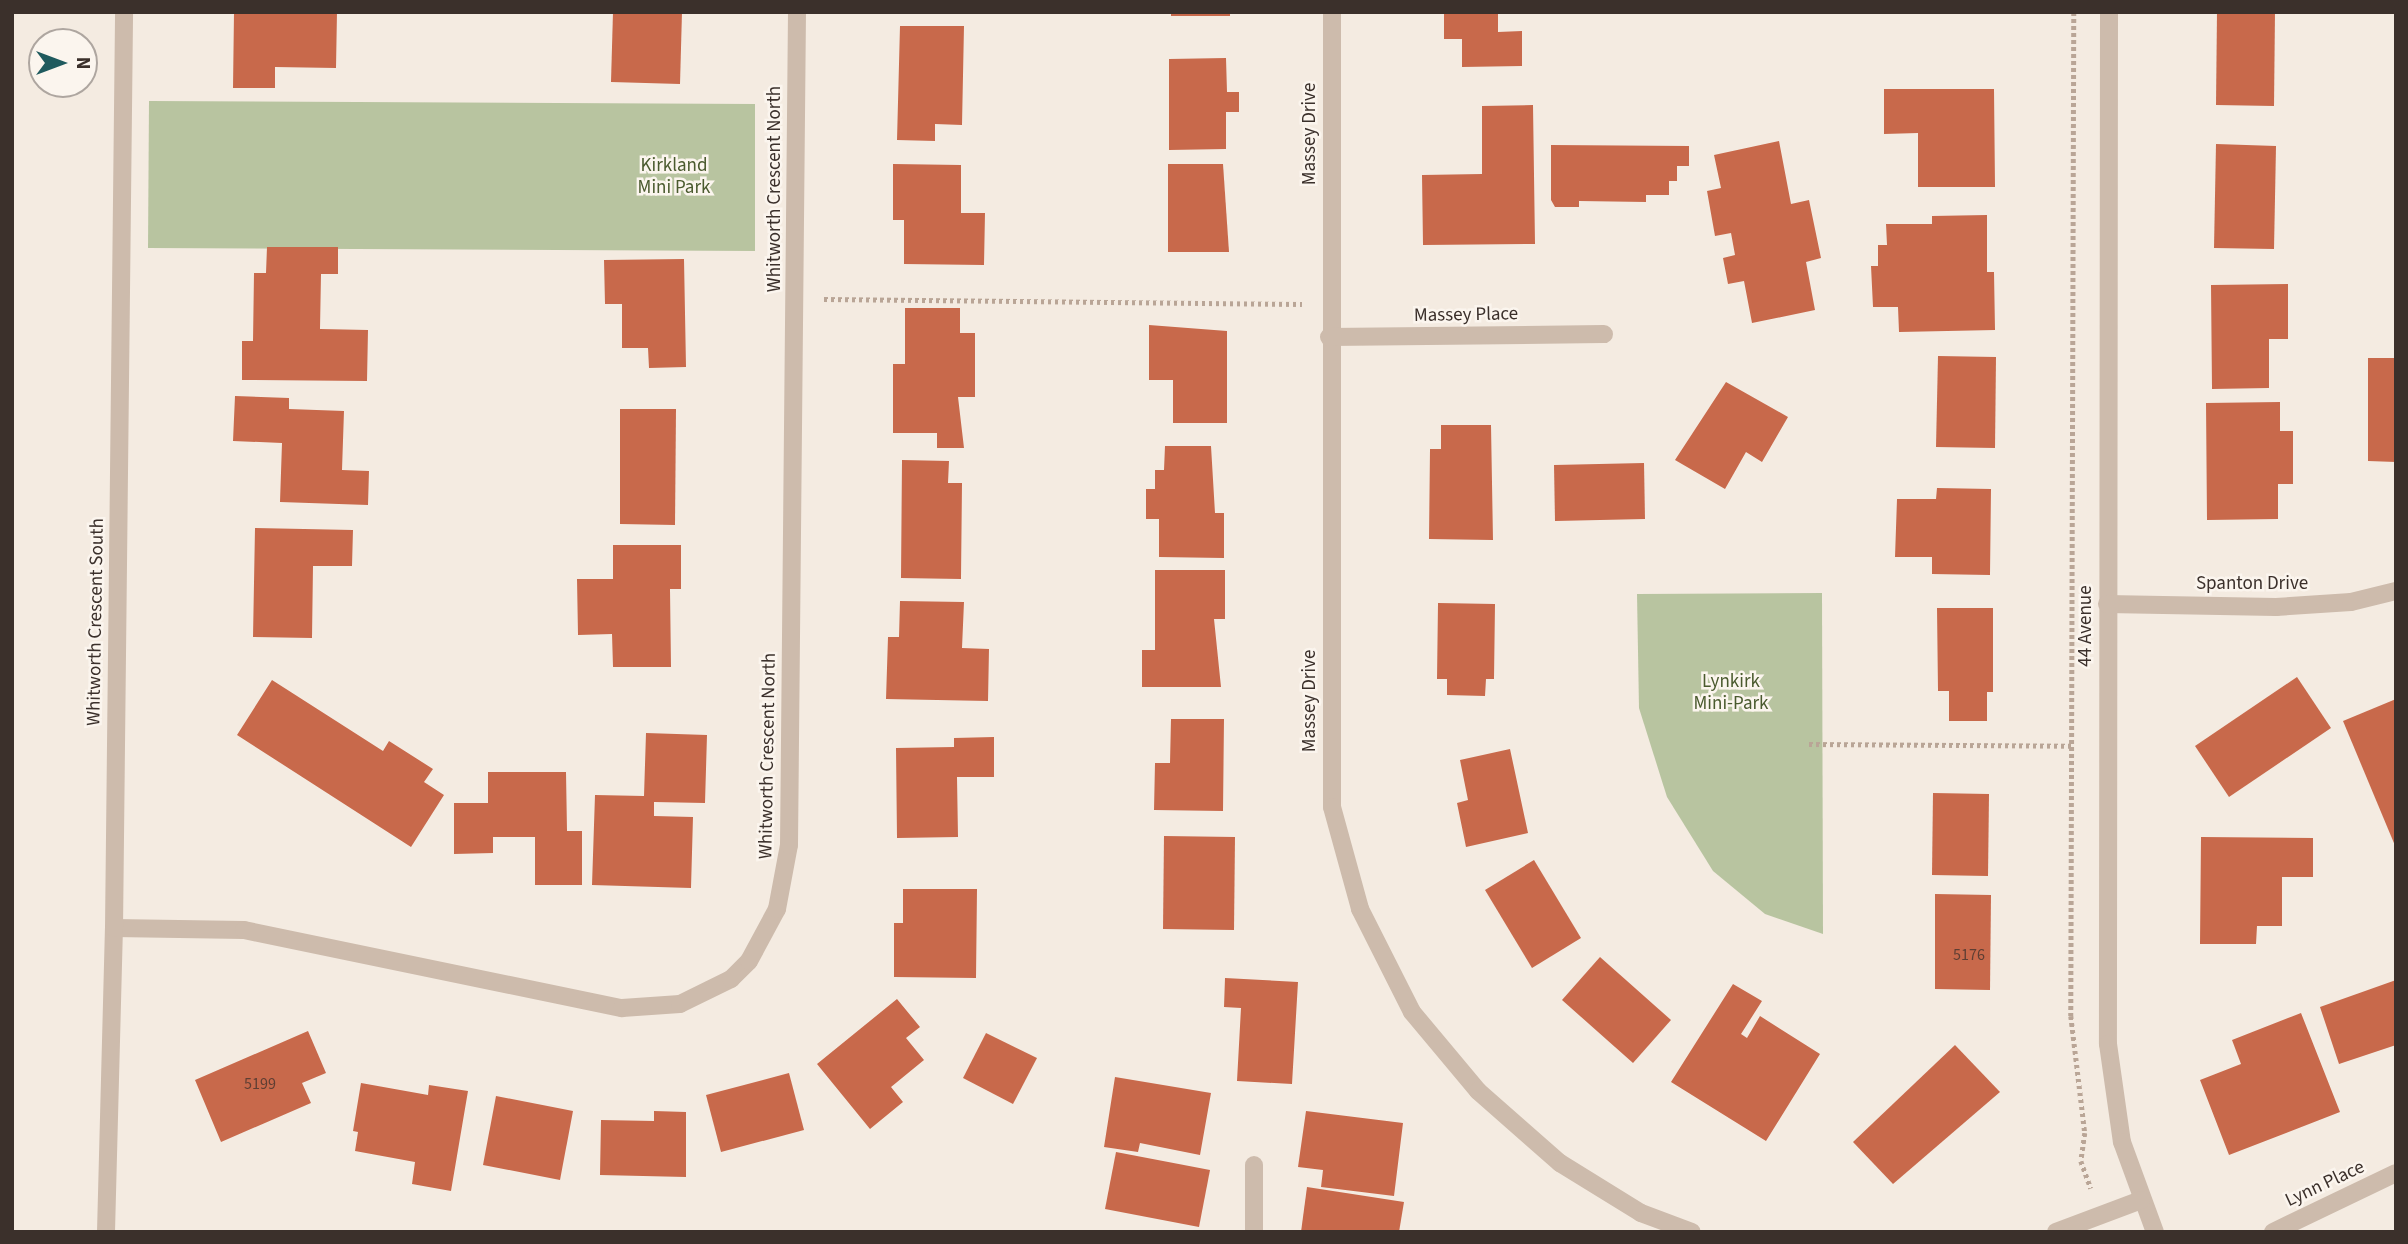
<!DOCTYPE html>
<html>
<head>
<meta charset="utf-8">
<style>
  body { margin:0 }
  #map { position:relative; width:2408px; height:1244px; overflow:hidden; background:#f4ebe1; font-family:"Source Sans 3",sans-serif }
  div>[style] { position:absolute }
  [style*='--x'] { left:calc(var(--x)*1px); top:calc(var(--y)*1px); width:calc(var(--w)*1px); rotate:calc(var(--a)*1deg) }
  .green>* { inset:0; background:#b8c4a0 }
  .building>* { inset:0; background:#c8694b }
  .path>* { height:4.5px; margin-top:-2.25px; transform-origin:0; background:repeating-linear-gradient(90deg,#b9a596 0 3.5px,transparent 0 7px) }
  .lane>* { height:18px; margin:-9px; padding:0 9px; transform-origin:9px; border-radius:9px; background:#cdbbac }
  .street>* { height:18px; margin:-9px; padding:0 9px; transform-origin:9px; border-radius:9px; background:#cdbbac }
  span { translate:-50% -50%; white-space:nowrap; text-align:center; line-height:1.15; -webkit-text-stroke:5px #fbf5ee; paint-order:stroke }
  .number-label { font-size:16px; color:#5e3e33 }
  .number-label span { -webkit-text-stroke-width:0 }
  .street-label { font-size:19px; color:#3b302b }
  .park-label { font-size:19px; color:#4a5a2e }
  .frame { position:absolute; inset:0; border:14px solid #3b302b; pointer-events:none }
  .north { position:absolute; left:28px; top:28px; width:70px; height:70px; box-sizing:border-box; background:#fbf5ee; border:2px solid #aea6a0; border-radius:50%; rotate:90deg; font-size:19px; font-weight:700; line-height:28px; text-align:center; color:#3b302b }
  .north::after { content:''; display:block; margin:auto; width:24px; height:32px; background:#1f5a5e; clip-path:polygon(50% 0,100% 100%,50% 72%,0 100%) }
</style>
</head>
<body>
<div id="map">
  <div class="green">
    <i style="clip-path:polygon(149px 101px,755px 104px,755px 251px,148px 248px)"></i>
    <i style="clip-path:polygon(1822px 593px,1823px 934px,1765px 914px,1713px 871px,1667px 797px,1639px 708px,1637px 594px)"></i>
  </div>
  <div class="building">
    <i style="clip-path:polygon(234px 12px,337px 12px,336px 68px,275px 67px,275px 88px,233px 88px)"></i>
    <i style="clip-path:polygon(613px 12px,682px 12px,680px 84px,611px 82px)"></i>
    <i style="clip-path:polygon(1171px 12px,1230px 12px,1230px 16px,1171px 16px)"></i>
    <i style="clip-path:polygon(1444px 12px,1498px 12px,1498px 32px,1522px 31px,1522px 66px,1462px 67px,1462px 39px,1444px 39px)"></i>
    <i style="clip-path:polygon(2217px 12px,2275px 12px,2274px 106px,2216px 105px)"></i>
    <i style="clip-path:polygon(900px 26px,964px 26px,962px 125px,935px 124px,935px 141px,897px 140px)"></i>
    <i style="clip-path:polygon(1226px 58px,1227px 92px,1239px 92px,1239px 112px,1226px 112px,1226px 149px,1169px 150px,1169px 59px)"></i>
    <i style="clip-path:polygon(1884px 89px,1994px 89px,1995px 187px,1918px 187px,1918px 133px,1884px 134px)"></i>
    <i style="clip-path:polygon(1533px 105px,1535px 244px,1423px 245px,1422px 175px,1482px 174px,1482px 106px)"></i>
    <i style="clip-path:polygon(1779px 141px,1791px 204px,1809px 200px,1821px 258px,1806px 262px,1815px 310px,1752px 323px,1744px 281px,1728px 284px,1723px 258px,1735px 255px,1731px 233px,1715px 236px,1707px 191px,1721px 188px,1714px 155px)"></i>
    <i style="clip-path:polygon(2216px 144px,2276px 146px,2274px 249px,2214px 248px)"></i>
    <i style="clip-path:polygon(1551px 145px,1689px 146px,1689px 166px,1677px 166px,1677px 181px,1669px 181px,1669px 195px,1646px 195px,1646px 202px,1579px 201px,1579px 207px,1555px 207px,1551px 200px)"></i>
    <i style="clip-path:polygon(893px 164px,961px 165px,961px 213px,985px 213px,984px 265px,904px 264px,904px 220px,893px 220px)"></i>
    <i style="clip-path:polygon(1168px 164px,1223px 164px,1229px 252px,1168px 252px)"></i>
    <i style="clip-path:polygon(1987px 215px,1987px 272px,1994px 272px,1995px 330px,1899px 332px,1898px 307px,1873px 307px,1871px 266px,1878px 266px,1878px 245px,1887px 245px,1886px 224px,1932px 224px,1932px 216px)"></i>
    <i style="clip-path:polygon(267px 247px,338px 247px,338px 274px,321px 274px,320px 329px,368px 330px,367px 381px,242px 380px,242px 341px,253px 341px,254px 273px,266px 273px)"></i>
    <i style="clip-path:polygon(684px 259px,686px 367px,649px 368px,648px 348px,622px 348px,622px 304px,605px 304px,604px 260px)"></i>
    <i style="clip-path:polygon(2288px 284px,2288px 339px,2269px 339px,2269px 388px,2212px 389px,2211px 285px)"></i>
    <i style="clip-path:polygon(905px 308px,960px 308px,960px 333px,975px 333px,975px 397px,958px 397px,964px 448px,937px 448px,937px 433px,893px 433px,893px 364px,905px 364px)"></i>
    <i style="clip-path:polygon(1149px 325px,1227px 331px,1227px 423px,1173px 423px,1173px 380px,1149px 380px)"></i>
    <i style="clip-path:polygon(1938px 356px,1996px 357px,1995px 448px,1936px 447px)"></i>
    <i style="clip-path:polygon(2368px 358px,2396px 358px,2396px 462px,2368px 461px)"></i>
    <i style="clip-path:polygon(1726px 382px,1788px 417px,1762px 462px,1746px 452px,1725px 489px,1675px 460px)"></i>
    <i style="clip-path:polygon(235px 396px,289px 398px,289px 409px,344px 411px,342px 470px,369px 471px,368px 505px,280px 502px,282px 443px,233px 441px)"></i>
    <i style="clip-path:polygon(2280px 402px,2280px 431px,2293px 431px,2293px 484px,2278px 484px,2278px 519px,2207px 520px,2206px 403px)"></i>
    <i style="clip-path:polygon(620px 409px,676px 409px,675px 525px,620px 524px)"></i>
    <i style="clip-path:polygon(1441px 425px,1491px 425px,1493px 540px,1429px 539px,1430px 449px,1441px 449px)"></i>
    <i style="clip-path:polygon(1165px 446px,1211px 446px,1215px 513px,1224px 513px,1224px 558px,1159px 557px,1159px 519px,1146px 519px,1146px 489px,1155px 489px,1155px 470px,1164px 470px)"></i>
    <i style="clip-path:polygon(902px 460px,949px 461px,948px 483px,962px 483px,961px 579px,901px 578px)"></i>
    <i style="clip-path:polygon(1644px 463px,1645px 519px,1555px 521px,1554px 465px)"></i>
    <i style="clip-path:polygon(1937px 488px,1991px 489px,1990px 575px,1932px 574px,1932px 557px,1895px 557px,1897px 499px,1936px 499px)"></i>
    <i style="clip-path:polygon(255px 528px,353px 530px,352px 566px,313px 566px,312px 638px,253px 637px)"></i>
    <i style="clip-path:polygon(613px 545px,681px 545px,681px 589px,670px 589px,671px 667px,613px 667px,612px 634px,578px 635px,577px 579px,613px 579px)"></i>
    <i style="clip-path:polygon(1155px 570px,1225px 570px,1225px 619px,1214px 619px,1221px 687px,1142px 687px,1142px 650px,1155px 650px)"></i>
    <i style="clip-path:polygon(900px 601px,964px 602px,962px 648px,989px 649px,988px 701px,886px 699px,888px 637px,899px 637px)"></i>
    <i style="clip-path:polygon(1438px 603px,1495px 604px,1494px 679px,1486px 679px,1485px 696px,1447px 695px,1447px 679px,1437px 679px)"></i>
    <i style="clip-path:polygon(1937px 608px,1993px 608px,1993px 692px,1987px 692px,1987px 721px,1949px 721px,1949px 691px,1938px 691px)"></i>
    <i style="clip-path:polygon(2297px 677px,2331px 728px,2229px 797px,2195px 746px)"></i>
    <i style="clip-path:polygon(272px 680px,383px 751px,389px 741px,433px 769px,424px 782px,444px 795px,411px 847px,237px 735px)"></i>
    <i style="clip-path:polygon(2396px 699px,2396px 848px,2343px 721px)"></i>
    <i style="clip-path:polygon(1171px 719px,1224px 719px,1223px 811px,1154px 810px,1155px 763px,1170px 763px)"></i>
    <i style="clip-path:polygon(646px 733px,707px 735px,705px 803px,654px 802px,654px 816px,693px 817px,691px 888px,592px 885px,595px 795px,644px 796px)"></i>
    <i style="clip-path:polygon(994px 737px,994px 777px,957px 777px,958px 837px,897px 838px,896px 748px,954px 747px,954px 738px)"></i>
    <i style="clip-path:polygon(1510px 749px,1528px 833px,1466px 847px,1457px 803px,1468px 800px,1460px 760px)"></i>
    <i style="clip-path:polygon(488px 772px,566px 772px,567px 831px,582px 831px,582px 885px,535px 885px,535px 837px,493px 837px,493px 853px,454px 854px,454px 803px,488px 803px)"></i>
    <i style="clip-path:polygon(1933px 793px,1989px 794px,1988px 876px,1932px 875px)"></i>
    <i style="clip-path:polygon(1164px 836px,1235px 837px,1234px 930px,1163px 929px)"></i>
    <i style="clip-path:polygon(2201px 837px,2313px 838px,2313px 877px,2282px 877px,2282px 926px,2257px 926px,2256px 944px,2200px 944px)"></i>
    <i style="clip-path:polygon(1534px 860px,1581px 938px,1532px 968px,1485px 890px)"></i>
    <i style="clip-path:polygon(903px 889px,977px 889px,976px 978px,894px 977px,894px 923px,903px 923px)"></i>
    <i style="clip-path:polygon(1935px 894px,1991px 895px,1990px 990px,1935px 989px)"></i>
    <i style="clip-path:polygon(1600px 957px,1671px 1020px,1633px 1063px,1562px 1000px)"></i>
    <i style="clip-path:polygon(1225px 978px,1298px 982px,1292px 1084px,1237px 1081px,1241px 1008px,1224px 1007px)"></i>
    <i style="clip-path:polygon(2396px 980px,2396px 1045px,2339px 1064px,2320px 1007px)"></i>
    <i style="clip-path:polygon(1733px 984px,1762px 1001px,1741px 1034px,1747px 1038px,1760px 1016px,1820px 1054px,1766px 1141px,1671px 1082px)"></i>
    <i style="clip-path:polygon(897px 999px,920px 1027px,906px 1038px,924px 1060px,891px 1087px,903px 1102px,870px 1129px,817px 1064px)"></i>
    <i style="clip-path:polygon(2301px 1013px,2340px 1112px,2229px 1155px,2200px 1080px,2241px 1064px,2232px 1040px)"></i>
    <i style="clip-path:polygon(308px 1031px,326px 1073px,302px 1083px,311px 1103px,221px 1142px,195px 1080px)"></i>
    <i style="clip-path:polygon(986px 1033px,1037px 1058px,1013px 1104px,963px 1078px)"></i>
    <i style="clip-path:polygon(1955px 1045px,2000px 1092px,1893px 1184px,1853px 1142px)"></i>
    <i style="clip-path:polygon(789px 1073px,804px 1130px,721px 1152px,706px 1095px)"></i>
    <i style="clip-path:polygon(1115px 1077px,1211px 1093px,1200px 1155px,1140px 1143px,1138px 1152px,1104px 1147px)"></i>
    <i style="clip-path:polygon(361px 1083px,428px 1095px,429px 1085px,468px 1091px,451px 1191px,412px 1184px,415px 1162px,355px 1151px,358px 1132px,353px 1131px)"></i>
    <i style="clip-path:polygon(496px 1096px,573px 1111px,560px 1180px,483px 1165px)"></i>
    <i style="clip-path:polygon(654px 1111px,686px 1112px,686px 1177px,600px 1175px,601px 1120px,654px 1121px)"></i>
    <i style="clip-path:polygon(1306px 1111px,1403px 1123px,1394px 1196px,1321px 1187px,1323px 1170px,1298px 1167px)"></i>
    <i style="clip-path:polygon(1116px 1152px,1210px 1170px,1199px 1227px,1105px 1209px)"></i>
    <i style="clip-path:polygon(1307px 1187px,1404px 1202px,1399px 1232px,1301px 1232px)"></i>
  </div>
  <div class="path">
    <i style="--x:2074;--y:12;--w:1004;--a:90.17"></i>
    <i style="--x:2071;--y:1016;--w:118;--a:83.2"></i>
    <i style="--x:2085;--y:1133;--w:28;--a:98"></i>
    <i style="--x:2081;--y:1161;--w:29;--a:70"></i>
    <i style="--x:824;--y:299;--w:478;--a:0.6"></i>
    <i style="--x:1809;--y:744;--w:262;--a:0.4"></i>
  </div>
  <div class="lane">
    <i style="--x:1254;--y:1165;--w:67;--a:90"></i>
  </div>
  <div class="street">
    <i style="--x:1332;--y:12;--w:795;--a:90"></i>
    <i style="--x:1332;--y:807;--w:106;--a:74.6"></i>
    <i style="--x:1360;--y:909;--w:115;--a:63.2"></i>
    <i style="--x:1412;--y:1012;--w:103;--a:50.1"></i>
    <i style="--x:1478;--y:1091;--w:109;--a:41.3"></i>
    <i style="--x:1560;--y:1163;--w:95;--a:31.7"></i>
    <i style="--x:1641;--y:1213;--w:54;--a:20.4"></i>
    <i style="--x:2109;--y:12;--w:1032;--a:90.06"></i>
    <i style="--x:2108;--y:1044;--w:99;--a:81.9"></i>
    <i style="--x:2122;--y:1142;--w:96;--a:69.9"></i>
    <i style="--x:1329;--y:337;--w:275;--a:-0.6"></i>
    <i style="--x:2107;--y:604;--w:169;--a:1"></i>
    <i style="--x:2276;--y:607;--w:75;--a:-3.8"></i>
    <i style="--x:2351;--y:602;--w:46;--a:-13.7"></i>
    <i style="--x:114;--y:928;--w:130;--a:0.9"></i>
    <i style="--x:244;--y:930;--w:386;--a:11.7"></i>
    <i style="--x:622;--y:1008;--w:58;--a:-3.9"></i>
    <i style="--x:680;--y:1004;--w:57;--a:-26.1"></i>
    <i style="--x:731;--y:979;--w:25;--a:-45"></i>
    <i style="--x:749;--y:961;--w:59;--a:-61.7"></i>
    <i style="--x:777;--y:909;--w:65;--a:-79.4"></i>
    <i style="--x:789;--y:845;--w:833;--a:-89.45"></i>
    <i style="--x:106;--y:1232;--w:304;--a:-88.5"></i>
    <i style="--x:114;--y:928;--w:916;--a:-89.37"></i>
    <i style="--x:2056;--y:1232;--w:91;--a:-20.6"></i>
    <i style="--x:2273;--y:1232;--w:136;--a:-25.6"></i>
  </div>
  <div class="number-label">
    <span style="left:1969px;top:955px">5176</span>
    <span style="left:260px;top:1084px">5199</span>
  </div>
  <div class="street-label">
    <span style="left:1310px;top:134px;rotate:-90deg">Massey Drive</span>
    <span style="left:775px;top:189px;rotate:-90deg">Whitworth Crescent North</span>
    <span style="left:1466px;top:315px;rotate:-1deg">Massey Place</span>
    <span style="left:2252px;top:584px">Spanton Drive</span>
    <span style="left:96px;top:622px;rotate:-89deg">Whitworth Crescent South</span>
    <span style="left:2086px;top:626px;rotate:-90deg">44 Avenue</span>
    <span style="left:1310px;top:701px;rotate:-90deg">Massey Drive</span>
    <span style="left:768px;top:756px;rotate:-89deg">Whitworth Crescent North</span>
    <span style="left:2325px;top:1184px;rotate:-25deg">Lynn Place</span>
  </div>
  <div class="park-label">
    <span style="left:674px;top:177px">Kirkland<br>Mini Park</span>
    <span style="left:1731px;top:693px">Lynkirk<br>Mini-Park</span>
  </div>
  <div class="frame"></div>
  <div class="north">N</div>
</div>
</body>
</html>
